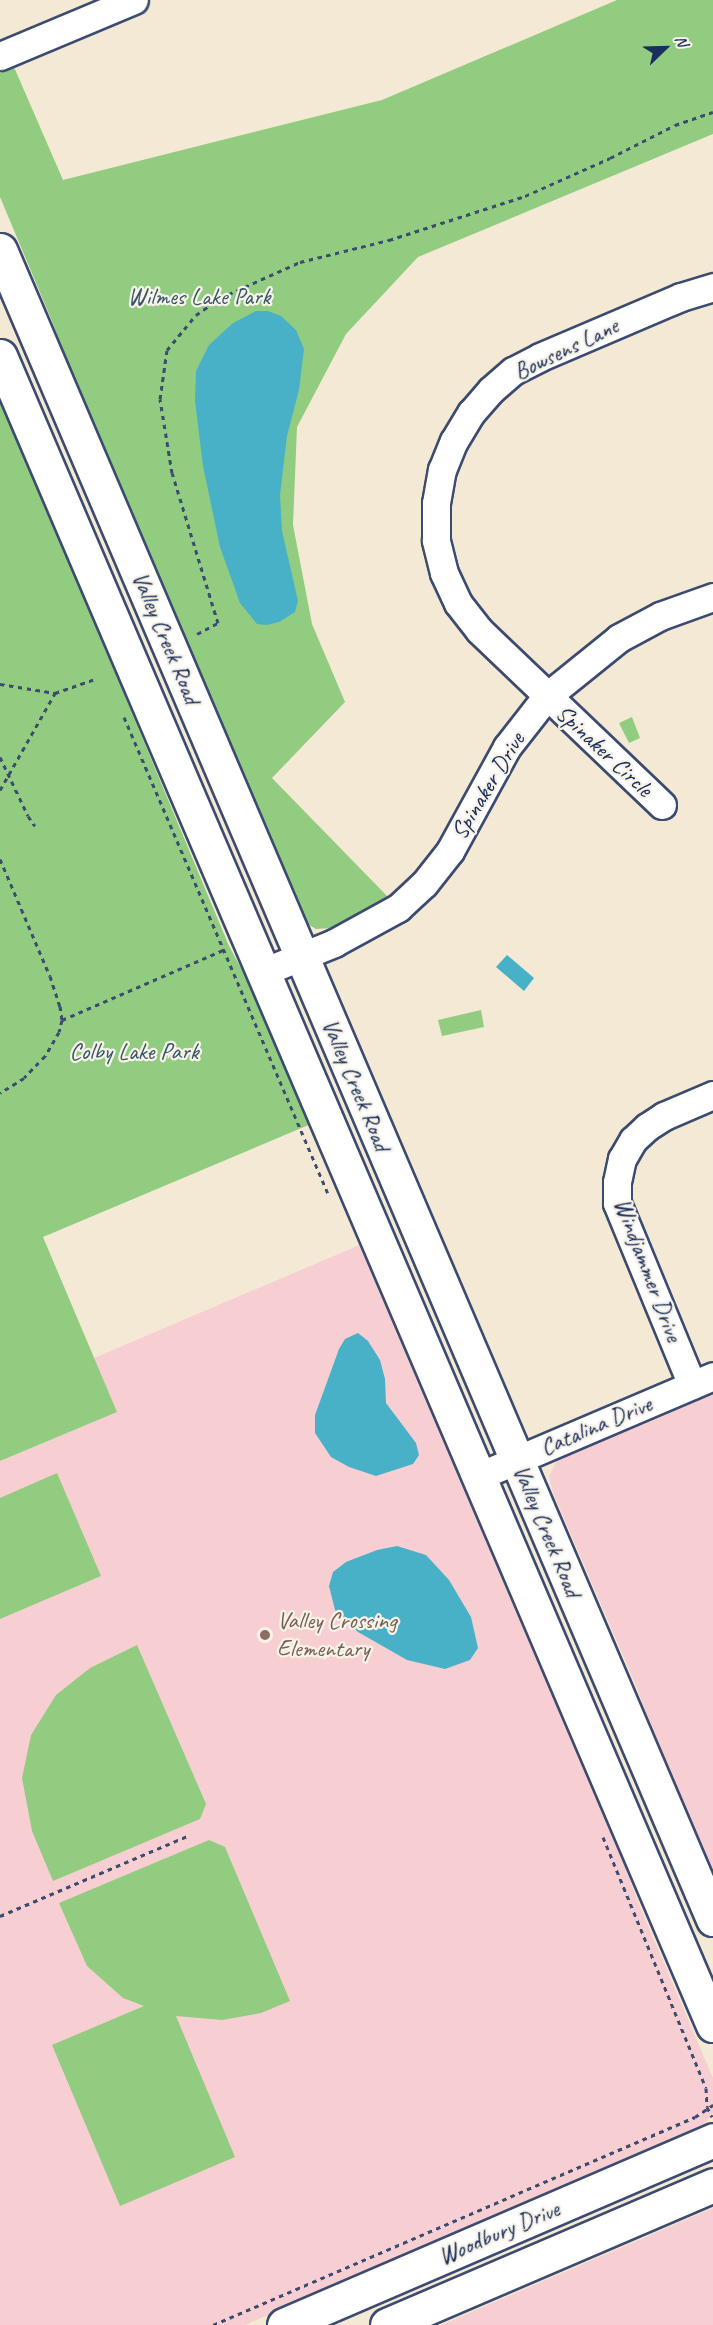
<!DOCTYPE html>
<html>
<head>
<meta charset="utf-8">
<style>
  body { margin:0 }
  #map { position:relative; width:713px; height:2325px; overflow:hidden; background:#f4e9d4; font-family:Caveat,sans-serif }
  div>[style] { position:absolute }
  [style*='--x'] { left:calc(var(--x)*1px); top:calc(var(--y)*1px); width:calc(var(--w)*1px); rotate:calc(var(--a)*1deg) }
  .built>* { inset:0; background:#f7cfd3 }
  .green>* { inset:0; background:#91cc81 }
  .water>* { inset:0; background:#48b1c7 }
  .path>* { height:3px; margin-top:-1.5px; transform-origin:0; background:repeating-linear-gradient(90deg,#3c4b70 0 4.5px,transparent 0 9px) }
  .roads { filter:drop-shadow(2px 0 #3c4b70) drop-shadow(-2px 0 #3c4b70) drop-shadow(0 2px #3c4b70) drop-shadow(0 -2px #3c4b70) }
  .minor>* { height:27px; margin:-13.5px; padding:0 13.5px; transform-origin:13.5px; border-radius:13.5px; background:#fff }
  .major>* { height:33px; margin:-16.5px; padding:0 16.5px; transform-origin:16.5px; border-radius:16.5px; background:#fff }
  .dots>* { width:16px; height:16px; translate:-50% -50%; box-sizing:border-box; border:3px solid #f7f3e8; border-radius:50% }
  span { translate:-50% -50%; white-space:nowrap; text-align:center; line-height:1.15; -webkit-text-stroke:4.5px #f7f3e8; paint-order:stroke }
  .park-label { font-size:24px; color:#385667 }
  .street-label { font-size:24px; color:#1b2f5e }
  .education-label { font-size:24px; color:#785e54 }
  .left { translate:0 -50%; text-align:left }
  .north { position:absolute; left:635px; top:18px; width:60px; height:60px; -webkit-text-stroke:4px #f7f3e8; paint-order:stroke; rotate:67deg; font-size:16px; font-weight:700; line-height:24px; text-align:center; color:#1b2f5e }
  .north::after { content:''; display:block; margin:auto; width:21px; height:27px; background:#1b2f5e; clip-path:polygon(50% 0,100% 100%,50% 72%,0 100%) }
</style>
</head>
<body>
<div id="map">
  <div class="built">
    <i style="clip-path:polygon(362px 1244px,612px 1829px,638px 1902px,713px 2078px,713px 2113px,704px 2125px,692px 2132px,245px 2325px,0 2325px,0 1461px,116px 1412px,94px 1358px)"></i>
    <i style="clip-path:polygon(713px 1389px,713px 1879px,665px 1767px,637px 1688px,553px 1493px,549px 1476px,557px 1460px,664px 1416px)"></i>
    <i style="clip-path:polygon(713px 2208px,713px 2325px,441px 2325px)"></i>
  </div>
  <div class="green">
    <i style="clip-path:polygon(617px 0,713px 0,713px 134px,418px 257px,346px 334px,297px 427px,293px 525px,312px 624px,345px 702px,272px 778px,388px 897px,332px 928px,316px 929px,306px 923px,299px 909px,82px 403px,52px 321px,0 197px,0 73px,14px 67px,63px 180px,382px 100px)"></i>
    <i style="clip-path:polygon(0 396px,229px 946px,260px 1003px,311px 1124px,43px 1237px,117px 1412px,0 1461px)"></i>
    <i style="clip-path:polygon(632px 717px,640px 738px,629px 743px,619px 723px)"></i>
    <i style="clip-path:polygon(481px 1010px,484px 1027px,442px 1036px,438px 1020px)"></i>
    <i style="clip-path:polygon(57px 1473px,101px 1576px,0 1619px,0 1498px)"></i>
    <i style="clip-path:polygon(137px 1645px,206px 1804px,200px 1819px,53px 1881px,32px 1831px,22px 1778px,31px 1735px,56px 1695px,90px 1668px)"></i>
    <i style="clip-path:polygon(209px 1840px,225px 1847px,290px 2001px,261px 2013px,222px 2020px,176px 2016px,235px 2157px,120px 2206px,52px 2045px,144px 2006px,123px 1998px,87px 1966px,59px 1903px)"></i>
  </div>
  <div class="water">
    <i style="clip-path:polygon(256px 311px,268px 311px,281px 316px,296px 330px,304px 349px,299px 390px,287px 436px,280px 495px,282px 531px,298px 601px,295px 612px,279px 622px,267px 625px,257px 624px,240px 603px,220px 547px,203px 466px,195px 401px,196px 371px,209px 345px,233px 323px)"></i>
    <i style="clip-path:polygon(507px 955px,534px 978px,524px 991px,496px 967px)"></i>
    <i style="clip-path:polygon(358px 1333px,368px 1341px,380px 1360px,385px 1379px,386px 1403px,416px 1443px,419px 1455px,413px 1464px,376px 1476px,349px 1467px,331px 1457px,315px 1433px,315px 1415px,339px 1349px,345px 1339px)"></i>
    <i style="clip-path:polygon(397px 1546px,426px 1555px,449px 1580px,471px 1617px,478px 1648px,470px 1660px,445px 1669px,407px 1660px,358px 1632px,335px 1610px,329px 1586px,333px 1572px,346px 1562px,377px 1550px)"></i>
  </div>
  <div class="path">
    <i style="--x:197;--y:634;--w:24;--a:-28"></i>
    <i style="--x:218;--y:623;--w:157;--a:-107"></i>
    <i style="--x:172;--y:473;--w:75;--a:-99.2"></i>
    <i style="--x:160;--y:399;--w:49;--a:-81.9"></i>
    <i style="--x:167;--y:350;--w:45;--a:-50.4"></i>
    <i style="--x:196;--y:315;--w:29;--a:-35"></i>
    <i style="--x:220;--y:298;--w:88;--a:-24.2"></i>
    <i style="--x:300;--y:262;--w:92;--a:-13.9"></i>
    <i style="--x:389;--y:240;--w:143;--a:-17.9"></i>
    <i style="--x:525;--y:196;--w:93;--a:-24.1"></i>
    <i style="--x:610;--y:158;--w:73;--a:-26.9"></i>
    <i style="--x:675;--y:125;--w:40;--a:-18.9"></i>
    <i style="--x:0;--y:684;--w:56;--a:9.3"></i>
    <i style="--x:124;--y:717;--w:521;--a:66.83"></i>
    <i style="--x:0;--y:757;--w:65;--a:64.6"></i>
    <i style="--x:28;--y:816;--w:12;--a:55"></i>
    <i style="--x:0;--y:790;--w:112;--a:-60.4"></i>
    <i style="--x:55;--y:693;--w:42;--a:-19.3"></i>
    <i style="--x:0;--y:859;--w:127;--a:66.9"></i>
    <i style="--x:50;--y:976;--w:32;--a:72"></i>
    <i style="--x:60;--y:1006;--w:14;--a:82"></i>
    <i style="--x:62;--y:1020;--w:12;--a:104"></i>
    <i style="--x:59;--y:1032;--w:28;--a:120"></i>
    <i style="--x:45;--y:1056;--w:30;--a:134"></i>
    <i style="--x:24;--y:1078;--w:28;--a:148"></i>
    <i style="--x:62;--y:1020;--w:176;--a:-23.5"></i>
    <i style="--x:603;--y:1837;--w:271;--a:67.7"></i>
    <i style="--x:706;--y:2088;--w:19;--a:87"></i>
    <i style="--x:707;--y:2107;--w:11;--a:63"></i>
    <i style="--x:0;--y:1916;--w:204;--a:-23.1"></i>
    <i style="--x:213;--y:2325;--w:525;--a:-23.34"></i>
    <i style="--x:695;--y:2117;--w:22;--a:-34"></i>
  </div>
  <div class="roads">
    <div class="minor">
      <i style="--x:0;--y:56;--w:145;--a:-22.7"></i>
      <i style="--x:662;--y:805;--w:253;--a:-136.3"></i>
      <i style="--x:479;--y:630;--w:34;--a:-128"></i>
      <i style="--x:458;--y:603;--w:33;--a:-115"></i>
      <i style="--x:444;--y:573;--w:34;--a:-104"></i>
      <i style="--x:436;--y:540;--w:37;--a:-90"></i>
      <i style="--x:436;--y:503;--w:34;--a:-80"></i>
      <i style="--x:442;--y:470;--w:31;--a:-68"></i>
      <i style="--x:454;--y:441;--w:33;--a:-59"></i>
      <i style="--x:471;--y:413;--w:30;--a:-49"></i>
      <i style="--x:491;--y:390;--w:29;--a:-41"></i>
      <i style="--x:513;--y:371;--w:30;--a:-27"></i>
      <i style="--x:540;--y:357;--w:153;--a:-23.1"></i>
      <i style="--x:681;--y:297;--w:34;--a:-17"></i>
      <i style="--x:263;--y:972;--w:77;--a:-22.2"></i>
      <i style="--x:334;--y:943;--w:73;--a:-28.7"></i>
      <i style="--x:398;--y:908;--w:35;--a:-43"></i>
      <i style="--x:424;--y:884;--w:42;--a:-51.8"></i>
      <i style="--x:450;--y:851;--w:119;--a:-61.3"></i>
      <i style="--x:507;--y:747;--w:63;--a:-52"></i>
      <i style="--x:546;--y:697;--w:94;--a:-38.9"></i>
      <i style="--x:619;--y:638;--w:47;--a:-28.2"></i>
      <i style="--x:660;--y:616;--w:56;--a:-19.7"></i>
      <i style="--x:692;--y:1385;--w:197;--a:-112.4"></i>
      <i style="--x:617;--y:1203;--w:21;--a:-90"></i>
      <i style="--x:617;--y:1182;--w:24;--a:-78"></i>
      <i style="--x:622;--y:1159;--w:22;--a:-60"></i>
      <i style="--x:633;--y:1140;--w:19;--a:-43"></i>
      <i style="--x:647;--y:1127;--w:20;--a:-33"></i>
      <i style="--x:664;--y:1116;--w:53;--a:-23.2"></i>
      <i style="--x:479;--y:1476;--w:254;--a:-23.1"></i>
    </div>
    <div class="major">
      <i style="--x:0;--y:250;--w:1815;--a:66.87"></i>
      <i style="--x:0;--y:356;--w:1815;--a:66.87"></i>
      <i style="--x:284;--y:2325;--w:467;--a:-23.3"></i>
      <i style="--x:387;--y:2325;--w:355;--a:-23.2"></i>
    </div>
  </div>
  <div class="dots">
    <i style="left:265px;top:1635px;background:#8d6e63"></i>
  </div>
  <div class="park-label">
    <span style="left:199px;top:297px">Wilmes Lake Park</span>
    <span style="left:134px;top:1052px">Colby Lake Park</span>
  </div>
  <div class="street-label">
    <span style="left:566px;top:349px;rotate:-26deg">Bowsens Lane</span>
    <span style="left:166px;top:638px;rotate:67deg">Valley Creek Road</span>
    <span style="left:604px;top:751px;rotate:43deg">Spinaker Circle</span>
    <span style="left:488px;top:786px;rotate:-59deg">Spinaker Drive</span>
    <span style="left:356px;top:1085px;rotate:67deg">Valley Creek Road</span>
    <span style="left:648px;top:1270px;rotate:69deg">Windjammer Drive</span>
    <span style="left:596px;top:1426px;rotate:-23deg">Catalina Drive</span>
    <span style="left:547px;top:1531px;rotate:67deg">Valley Creek Road</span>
    <span style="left:499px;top:2233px;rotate:-23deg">Woodbury Drive</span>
  </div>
  <div class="education-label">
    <span class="left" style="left:277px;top:1635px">Valley Crossing<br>Elementary</span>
  </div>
  <div class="north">N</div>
</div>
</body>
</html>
